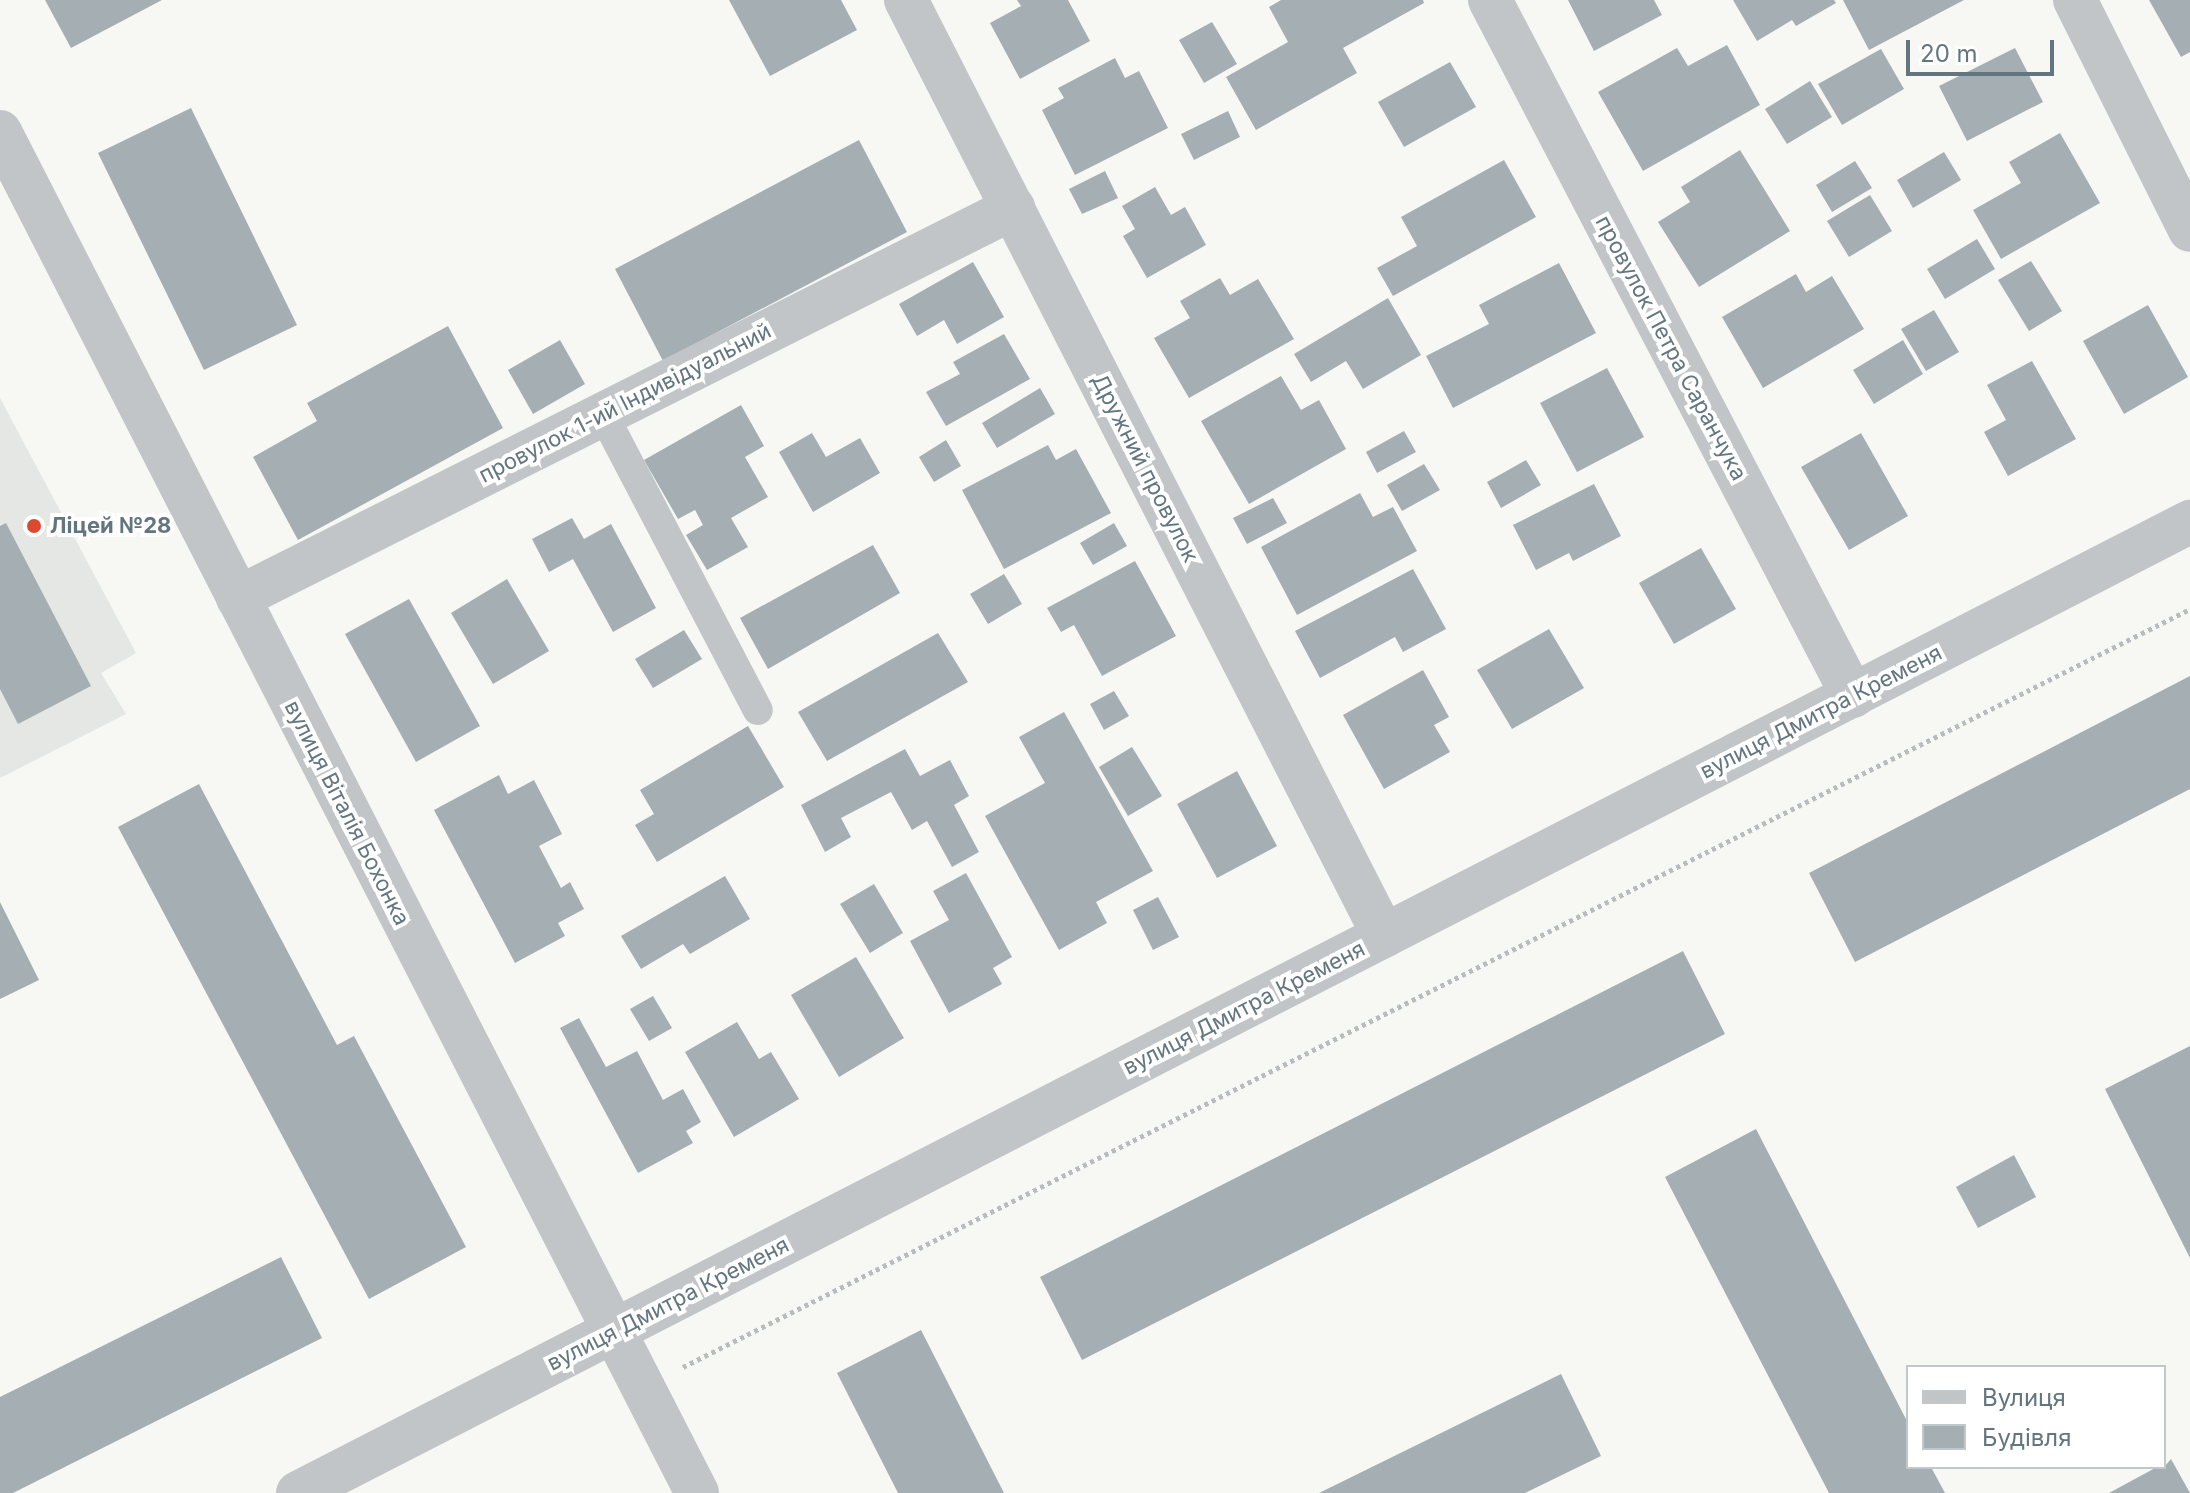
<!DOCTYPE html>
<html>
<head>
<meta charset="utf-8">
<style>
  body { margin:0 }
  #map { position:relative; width:2190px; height:1493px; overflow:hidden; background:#f7f7f4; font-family:Inter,sans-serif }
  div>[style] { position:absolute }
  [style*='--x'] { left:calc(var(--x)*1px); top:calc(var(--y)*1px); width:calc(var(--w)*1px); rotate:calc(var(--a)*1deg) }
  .built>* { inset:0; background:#e5e7e5 }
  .building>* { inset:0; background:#a5afb3 }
  .path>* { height:5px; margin-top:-2.5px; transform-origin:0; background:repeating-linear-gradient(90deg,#b9bcbe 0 4px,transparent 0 8px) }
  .lane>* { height:30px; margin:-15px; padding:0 15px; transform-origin:15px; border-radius:15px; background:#c1c5c8 }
  .street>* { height:44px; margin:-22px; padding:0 22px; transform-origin:22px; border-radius:22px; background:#c1c5c8 }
  .dots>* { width:22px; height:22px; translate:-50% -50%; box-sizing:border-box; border:4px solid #fff; border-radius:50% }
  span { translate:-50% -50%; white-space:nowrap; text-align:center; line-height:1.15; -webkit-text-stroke:8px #fff; paint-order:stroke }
  .street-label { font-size:22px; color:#63757e }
  .poi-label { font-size:22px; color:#63757e; font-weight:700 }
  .left { translate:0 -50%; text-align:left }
  .legend { position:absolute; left:1906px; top:1365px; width:260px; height:104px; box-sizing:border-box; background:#fff; border:2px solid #c1c8cb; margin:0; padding:10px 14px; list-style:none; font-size:24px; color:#63757e }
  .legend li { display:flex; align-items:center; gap:16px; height:40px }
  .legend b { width:40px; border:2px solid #c1c8cb }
  .scale { position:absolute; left:1906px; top:40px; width:148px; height:36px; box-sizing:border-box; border:4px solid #63757e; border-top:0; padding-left:10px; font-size:24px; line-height:28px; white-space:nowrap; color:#63757e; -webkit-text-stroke:6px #fff; paint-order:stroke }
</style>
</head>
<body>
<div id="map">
  <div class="built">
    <i style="clip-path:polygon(0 398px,136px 653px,101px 673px,126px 714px,0 778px)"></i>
  </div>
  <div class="building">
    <i style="clip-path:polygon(45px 0,162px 0,71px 48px)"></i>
    <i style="clip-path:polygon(729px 0,841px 0,857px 30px,770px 76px)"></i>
    <i style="clip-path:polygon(1017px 0,1068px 0,1090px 41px,1020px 79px,990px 23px,1021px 6px)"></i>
    <i style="clip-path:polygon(1281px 0,1423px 0,1424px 3px,1343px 48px,1357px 73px,1256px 130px,1226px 77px,1288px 42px,1269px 7px)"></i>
    <i style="clip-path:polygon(1568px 0,1654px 0,1662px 15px,1594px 51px)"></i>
    <i style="clip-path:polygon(1733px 0,1834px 0,1836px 3px,1796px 26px,1792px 20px,1757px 41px)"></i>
    <i style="clip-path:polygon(1843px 0,1964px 0,1869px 50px)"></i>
    <i style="clip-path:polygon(2149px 0,2190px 0,2190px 52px,2181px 57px)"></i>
    <i style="clip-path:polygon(1212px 22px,1237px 64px,1204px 83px,1179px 40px)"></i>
    <i style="clip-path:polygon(1727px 45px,1760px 105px,1643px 171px,1598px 92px,1677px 48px,1688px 66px)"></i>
    <i style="clip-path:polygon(2015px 48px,2043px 102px,1967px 141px,1939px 86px)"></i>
    <i style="clip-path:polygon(1881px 49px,1904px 89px,1842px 125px,1818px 84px)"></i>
    <i style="clip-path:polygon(1115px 58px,1125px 78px,1139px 71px,1168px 128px,1075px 175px,1042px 110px,1064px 98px,1058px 88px)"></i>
    <i style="clip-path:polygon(1450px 62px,1476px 107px,1404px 147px,1378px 102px)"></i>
    <i style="clip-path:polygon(1810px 81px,1832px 117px,1787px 144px,1765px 109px)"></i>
    <i style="clip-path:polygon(191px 108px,297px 325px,204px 370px,98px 153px)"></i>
    <i style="clip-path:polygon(1228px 111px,1240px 137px,1194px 160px,1181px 134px)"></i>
    <i style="clip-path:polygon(2060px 133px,2100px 203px,2001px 259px,1973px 210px,2021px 183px,2009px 162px)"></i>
    <i style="clip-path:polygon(859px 140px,907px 232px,663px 361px,615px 269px)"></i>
    <i style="clip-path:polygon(1740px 150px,1790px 231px,1699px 287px,1658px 222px,1690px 202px,1681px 187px)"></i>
    <i style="clip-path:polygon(1944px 152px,1961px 180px,1913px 208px,1897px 180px)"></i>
    <i style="clip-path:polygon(1504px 160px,1536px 217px,1393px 296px,1377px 268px,1417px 246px,1401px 217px)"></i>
    <i style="clip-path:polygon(1855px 161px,1872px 188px,1832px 212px,1816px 185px)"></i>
    <i style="clip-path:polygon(1105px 171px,1118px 198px,1082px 214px,1069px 189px)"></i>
    <i style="clip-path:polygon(1155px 187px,1171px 215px,1185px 207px,1206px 245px,1147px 278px,1123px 236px,1135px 229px,1122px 206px)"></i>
    <i style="clip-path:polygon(1870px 195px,1892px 231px,1849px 257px,1827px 221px)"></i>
    <i style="clip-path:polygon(1977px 239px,1995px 269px,1945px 299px,1927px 269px)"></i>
    <i style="clip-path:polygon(2031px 261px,2062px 311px,2029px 331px,1998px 280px)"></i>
    <i style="clip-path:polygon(973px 262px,1004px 317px,957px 344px,944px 320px,917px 336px,899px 304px)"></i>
    <i style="clip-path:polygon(1559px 263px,1596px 333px,1453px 408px,1426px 356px,1489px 324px,1479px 305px)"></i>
    <i style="clip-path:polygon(1796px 274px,1806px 292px,1832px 276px,1864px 329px,1763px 388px,1722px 317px)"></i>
    <i style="clip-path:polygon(1220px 278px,1230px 295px,1258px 279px,1294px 339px,1189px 398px,1154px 338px,1190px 318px,1180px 301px)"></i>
    <i style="clip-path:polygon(1388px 298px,1421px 355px,1363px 389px,1346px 361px,1311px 382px,1294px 354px)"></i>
    <i style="clip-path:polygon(2148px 305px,2188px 377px,2124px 414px,2083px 341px)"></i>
    <i style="clip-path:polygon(1934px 310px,1959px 352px,1926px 371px,1901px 329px)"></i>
    <i style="clip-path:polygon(448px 326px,503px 428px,298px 540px,253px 457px,317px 421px,307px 403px)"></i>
    <i style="clip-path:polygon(1004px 334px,1030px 379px,946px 426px,926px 392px,960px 374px,953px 362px)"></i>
    <i style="clip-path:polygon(560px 340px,585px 384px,533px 414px,508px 370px)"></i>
    <i style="clip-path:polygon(1903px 340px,1923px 374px,1874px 404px,1853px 370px)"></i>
    <i style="clip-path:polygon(2032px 361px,2076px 439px,2008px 476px,1984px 432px,2006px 420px,1987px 385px)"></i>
    <i style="clip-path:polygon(1607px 368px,1644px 437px,1577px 472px,1540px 403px)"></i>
    <i style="clip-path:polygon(1281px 376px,1301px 410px,1319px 400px,1346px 449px,1249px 504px,1201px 421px)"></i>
    <i style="clip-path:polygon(1040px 388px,1055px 414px,997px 448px,982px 423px)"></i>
    <i style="clip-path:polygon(741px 405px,764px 446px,745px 457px,768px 497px,731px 518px,748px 547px,707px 570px,686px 535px,703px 525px,695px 510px,678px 519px,644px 460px)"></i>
    <i style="clip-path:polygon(1404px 431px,1416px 452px,1377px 473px,1366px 452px)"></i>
    <i style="clip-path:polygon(812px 433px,826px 457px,860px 438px,880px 473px,813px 512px,779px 452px)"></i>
    <i style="clip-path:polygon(1861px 433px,1908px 516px,1849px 550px,1801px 467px)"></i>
    <i style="clip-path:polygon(946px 440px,961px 466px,934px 482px,919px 457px)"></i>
    <i style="clip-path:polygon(1048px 445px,1056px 460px,1076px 449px,1111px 513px,1004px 569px,962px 490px)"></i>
    <i style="clip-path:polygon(1526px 460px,1541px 485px,1501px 508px,1487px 482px)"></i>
    <i style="clip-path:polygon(1424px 464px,1440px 490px,1402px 511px,1387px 485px)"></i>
    <i style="clip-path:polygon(1594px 484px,1621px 536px,1573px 561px,1569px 553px,1536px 570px,1513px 525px)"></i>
    <i style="clip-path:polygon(1360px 493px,1373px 517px,1393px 507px,1417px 551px,1297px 615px,1261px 547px)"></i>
    <i style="clip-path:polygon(1273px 498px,1287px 523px,1247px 544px,1233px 518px)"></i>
    <i style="clip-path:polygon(572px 518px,584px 539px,611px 524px,656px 608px,613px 632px,573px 559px,549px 572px,532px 539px)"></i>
    <i style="clip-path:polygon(6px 523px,91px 686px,18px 724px,0 689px,0 526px)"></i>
    <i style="clip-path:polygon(1114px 523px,1127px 546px,1093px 565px,1080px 543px)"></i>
    <i style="clip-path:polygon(873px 545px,900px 593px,768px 669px,740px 618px)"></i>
    <i style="clip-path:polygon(1701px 548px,1736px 609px,1674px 644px,1639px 583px)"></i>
    <i style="clip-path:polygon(1135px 561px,1176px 636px,1102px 676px,1074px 625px,1061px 632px,1047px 608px)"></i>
    <i style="clip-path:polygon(1413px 569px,1446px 629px,1403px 652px,1395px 637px,1320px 678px,1295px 631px)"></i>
    <i style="clip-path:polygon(1004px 574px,1022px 604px,988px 624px,970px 594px)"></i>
    <i style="clip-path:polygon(507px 579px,549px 651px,493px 684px,451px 613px)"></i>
    <i style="clip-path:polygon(409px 599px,480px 726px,416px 762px,345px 634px)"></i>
    <i style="clip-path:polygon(1549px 629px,1584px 688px,1512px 729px,1477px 670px)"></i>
    <i style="clip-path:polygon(684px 630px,702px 659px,653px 688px,635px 659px)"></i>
    <i style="clip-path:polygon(938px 633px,968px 682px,827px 761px,798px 712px)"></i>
    <i style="clip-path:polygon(1423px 670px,1449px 717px,1434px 725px,1450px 752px,1384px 789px,1343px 715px)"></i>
    <i style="clip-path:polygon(2190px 676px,2190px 789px,1855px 962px,1809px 873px)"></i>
    <i style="clip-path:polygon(1114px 691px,1129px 716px,1104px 730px,1090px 704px)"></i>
    <i style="clip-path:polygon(1064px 712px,1153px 871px,1096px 902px,1107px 923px,1059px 950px,985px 816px,1045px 783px,1019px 737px)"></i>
    <i style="clip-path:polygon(748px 726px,784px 787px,657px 862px,635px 825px,654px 814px,640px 790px)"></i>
    <i style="clip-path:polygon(1132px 747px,1162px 796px,1128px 816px,1099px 767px)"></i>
    <i style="clip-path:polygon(905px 749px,920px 776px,950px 760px,969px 796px,954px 805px,979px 852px,952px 867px,927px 821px,912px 830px,891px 792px,841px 818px,851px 837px,825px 852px,801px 805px)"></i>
    <i style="clip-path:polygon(1237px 771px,1277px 846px,1217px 878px,1177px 804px)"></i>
    <i style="clip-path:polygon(499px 775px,508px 794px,534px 780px,562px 834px,539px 846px,561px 888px,570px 882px,584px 909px,558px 923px,565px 936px,515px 963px,434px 810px)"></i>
    <i style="clip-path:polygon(199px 784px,337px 1045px,354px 1036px,466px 1247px,369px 1299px,118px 827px)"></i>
    <i style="clip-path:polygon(966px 873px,1012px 957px,993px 968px,1002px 984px,949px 1013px,910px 941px,949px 920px,933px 891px)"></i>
    <i style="clip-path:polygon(725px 876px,750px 919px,690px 954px,683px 944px,641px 969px,621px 936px)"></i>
    <i style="clip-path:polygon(874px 884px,903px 933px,870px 953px,840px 904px)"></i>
    <i style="clip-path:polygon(1158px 897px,1179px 937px,1153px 950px,1133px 910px)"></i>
    <i style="clip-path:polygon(0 902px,39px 980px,0 999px)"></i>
    <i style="clip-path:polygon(1683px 951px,1725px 1034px,1082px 1360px,1040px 1277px)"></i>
    <i style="clip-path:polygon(856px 957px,904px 1038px,839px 1077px,791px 995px)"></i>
    <i style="clip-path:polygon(653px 996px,672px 1028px,649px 1041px,630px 1009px)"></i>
    <i style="clip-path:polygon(579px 1018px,606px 1067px,637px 1051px,663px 1100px,683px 1089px,701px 1122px,686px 1131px,693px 1143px,638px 1173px,560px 1028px)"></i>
    <i style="clip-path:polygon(737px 1022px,759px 1059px,771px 1052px,799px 1099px,734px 1137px,685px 1052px)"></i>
    <i style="clip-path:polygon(2190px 1046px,2190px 1258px,2105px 1089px)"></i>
    <i style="clip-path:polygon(1756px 1129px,1908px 1423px,1908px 1467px,1931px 1467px,1945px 1493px,1829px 1493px,1665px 1177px)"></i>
    <i style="clip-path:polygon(2014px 1155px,2036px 1197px,1978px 1228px,1956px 1187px)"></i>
    <i style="clip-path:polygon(281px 1257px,322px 1338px,13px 1493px,0 1493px,0 1397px)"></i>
    <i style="clip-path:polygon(921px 1330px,1004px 1493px,898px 1493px,837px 1373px)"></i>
    <i style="clip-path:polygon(1561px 1374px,1601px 1456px,1525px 1493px,1319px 1493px)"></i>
    <i style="clip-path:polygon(2171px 1459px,2190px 1493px,2109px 1493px,2157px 1467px,2164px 1467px)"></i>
  </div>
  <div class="path">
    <i style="--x:683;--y:1367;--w:1687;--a:-26.7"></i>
  </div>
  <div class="lane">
    <i style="--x:603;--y:414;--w:334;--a:62.4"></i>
  </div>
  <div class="street">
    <i style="--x:906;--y:0;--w:1051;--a:62.95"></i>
    <i style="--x:1490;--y:0;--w:785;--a:62.46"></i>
    <i style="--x:2075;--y:0;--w:257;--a:63.4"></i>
    <i style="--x:0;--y:132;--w:1529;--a:62.88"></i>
    <i style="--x:238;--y:598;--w:868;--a:-26.71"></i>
    <i style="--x:298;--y:1493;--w:2127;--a:-27.17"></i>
  </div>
  <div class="dots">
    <i style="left:34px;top:526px;background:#db4930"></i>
  </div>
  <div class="street-label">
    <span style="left:1671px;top:348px;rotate:62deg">провулок Петра Саранчука</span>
    <span style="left:625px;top:403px;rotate:-27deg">провулок 1-ий Індивідуальний</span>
    <span style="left:1145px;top:468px;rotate:63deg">Дружний провулок</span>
    <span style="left:1821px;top:712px;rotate:-27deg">вулиця Дмитра Кременя</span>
    <span style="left:347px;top:813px;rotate:63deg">вулиця Віталія Бохонка</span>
    <span style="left:1244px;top:1008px;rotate:-27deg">вулиця Дмитра Кременя</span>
    <span style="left:668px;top:1304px;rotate:-27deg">вулиця Дмитра Кременя</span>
  </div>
  <div class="poi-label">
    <span class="left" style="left:50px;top:526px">Ліцей №28</span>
  </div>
  <ul class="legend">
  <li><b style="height:10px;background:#c1c5c8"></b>Вулиця</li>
  <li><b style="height:22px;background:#a5afb3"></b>Будівля</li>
  </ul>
  <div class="scale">20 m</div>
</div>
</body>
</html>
